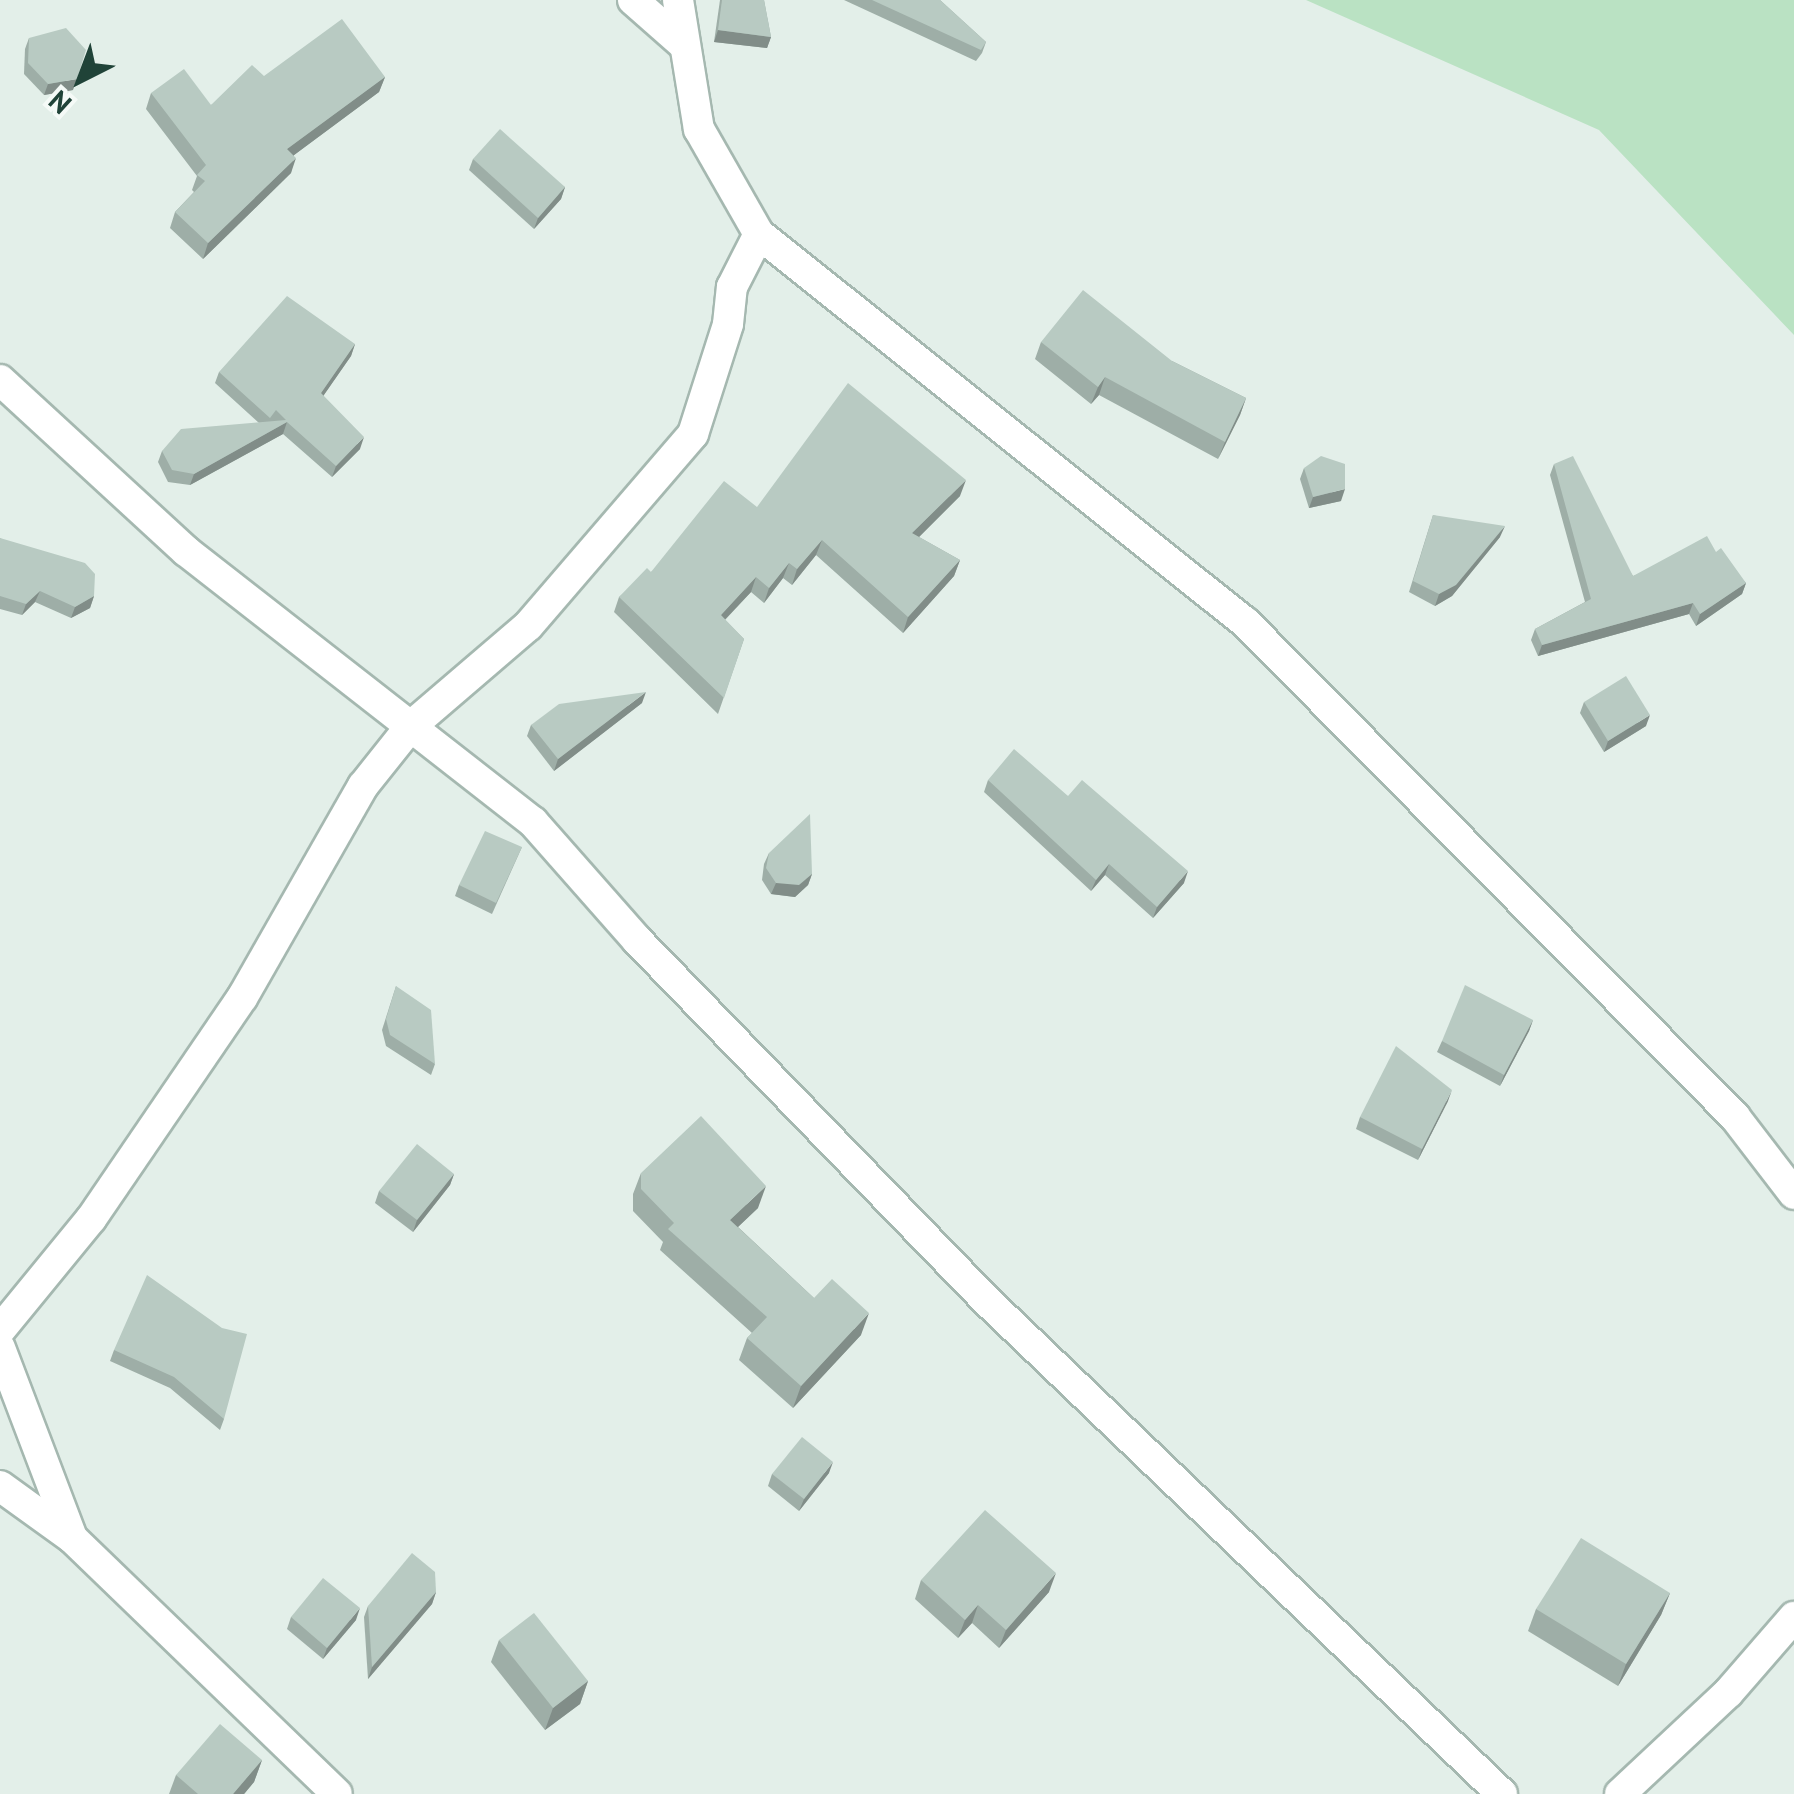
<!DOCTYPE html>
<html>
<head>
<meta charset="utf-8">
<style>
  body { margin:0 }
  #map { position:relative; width:1794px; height:1794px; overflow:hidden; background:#e3efe9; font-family:"PT Sans",sans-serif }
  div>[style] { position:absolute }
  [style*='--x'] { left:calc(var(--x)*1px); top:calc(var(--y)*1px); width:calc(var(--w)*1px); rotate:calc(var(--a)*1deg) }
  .green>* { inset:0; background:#bae2c3 }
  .roads { filter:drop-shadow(2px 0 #a5b8b0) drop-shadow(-2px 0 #a5b8b0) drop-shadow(0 2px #a5b8b0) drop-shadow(0 -2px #a5b8b0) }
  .minor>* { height:30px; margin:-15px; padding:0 15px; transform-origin:15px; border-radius:15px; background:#fff }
  .wall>* { inset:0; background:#9eaea7 }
  .shaded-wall>* { inset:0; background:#818d88 }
  .building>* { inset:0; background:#b8cac2 }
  span { translate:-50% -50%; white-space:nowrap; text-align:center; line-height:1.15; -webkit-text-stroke:8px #f5faf7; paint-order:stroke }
  .north { position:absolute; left:30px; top:30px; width:100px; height:100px; -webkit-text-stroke:8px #f5faf7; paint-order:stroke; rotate:222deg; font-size:28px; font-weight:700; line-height:40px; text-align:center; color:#204338 }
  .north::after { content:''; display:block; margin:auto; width:35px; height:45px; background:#204338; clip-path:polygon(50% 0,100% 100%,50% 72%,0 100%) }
</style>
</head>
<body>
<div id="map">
  <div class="green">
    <i style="clip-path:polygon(1306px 0,1794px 0,1794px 335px,1599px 130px)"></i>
  </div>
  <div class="roads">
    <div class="minor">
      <i style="--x:633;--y:0;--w:65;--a:41.3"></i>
      <i style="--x:678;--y:0;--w:131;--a:80.8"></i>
      <i style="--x:699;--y:129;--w:121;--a:60.3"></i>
      <i style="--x:759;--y:234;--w:623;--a:38.62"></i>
      <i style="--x:1246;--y:623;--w:695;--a:45.29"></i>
      <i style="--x:1735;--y:1117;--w:97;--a:52.5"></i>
      <i style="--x:0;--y:380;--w:253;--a:42.6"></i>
      <i style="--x:186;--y:551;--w:440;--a:38"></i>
      <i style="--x:533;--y:822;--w:157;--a:48.6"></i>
      <i style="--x:637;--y:940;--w:503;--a:45.89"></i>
      <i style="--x:987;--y:1301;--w:713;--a:43.75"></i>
      <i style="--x:0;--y:1330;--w:144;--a:-50.7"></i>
      <i style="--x:91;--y:1219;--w:268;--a:-55.7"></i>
      <i style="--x:242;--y:998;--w:244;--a:-60.3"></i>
      <i style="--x:363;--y:786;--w:75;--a:-51.5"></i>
      <i style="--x:410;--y:727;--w:155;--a:-40.6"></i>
      <i style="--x:528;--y:626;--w:253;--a:-49.3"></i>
      <i style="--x:693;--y:434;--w:115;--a:-72.3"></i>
      <i style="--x:728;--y:324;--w:37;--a:-84"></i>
      <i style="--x:732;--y:287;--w:59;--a:-63"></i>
      <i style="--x:0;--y:1348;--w:203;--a:69.2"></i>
      <i style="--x:0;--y:1486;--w:89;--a:35.8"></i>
      <i style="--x:72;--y:1538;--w:368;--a:44"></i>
      <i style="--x:1620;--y:1794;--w:148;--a:-43.1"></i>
      <i style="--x:1728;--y:1693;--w:101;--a:-49"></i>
    </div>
  </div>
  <div class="wall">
    <i style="clip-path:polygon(720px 0,764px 0,771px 37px,767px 48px,714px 42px)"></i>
    <i style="clip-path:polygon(844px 0,940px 0,986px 42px,982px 53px,976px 61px)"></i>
    <i style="clip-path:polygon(29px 38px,73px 90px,44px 95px,24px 74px,25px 49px)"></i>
    <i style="clip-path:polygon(264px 76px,385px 77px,379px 92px,294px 155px,291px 173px,203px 259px,170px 228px,175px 212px,194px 192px,192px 190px,197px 176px,146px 109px,151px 93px,211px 105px)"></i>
    <i style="clip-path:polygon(473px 159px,565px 187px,561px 199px,534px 229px,469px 170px)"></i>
    <i style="clip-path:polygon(1041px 342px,1172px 361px,1246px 398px,1240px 415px,1218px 459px,1099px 395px,1091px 404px,1035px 359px)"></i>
    <i style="clip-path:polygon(355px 344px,351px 356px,323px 396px,360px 449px,332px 477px,283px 434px,190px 485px,168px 482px,158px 462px,162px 451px,259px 423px,215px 383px,219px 372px)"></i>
    <i style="clip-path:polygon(1554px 464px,1633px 576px,1716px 552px,1746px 583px,1742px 594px,1696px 626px,1689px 614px,1538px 656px,1531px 640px,1535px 629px,1585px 602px,1550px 475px)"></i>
    <i style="clip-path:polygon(1304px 468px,1341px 501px,1309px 508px,1300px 479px)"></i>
    <i style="clip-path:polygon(960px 496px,919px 537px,960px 560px,954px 576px,903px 633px,816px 555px,792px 585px,783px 578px,764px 603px,751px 592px,725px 620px,744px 639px,718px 714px,614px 612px,619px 597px,651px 572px,757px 507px)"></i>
    <i style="clip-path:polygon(1433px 515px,1500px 537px,1452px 596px,1435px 606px,1409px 592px)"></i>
    <i style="clip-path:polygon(0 538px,94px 596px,90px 608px,71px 618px,35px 602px,22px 615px,0 609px)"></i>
    <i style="clip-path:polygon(1584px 702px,1646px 726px,1604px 752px,1580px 713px)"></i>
    <i style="clip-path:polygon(642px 703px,554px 771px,527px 736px,531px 725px)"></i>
    <i style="clip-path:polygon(988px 780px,1068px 796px,1184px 883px,1153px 918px,1105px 875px,1091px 891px,984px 792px)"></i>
    <i style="clip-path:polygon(522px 847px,492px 914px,455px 896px,459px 885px)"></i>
    <i style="clip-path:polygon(769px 853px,812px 874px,808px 885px,795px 897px,771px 894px,762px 880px,764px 864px)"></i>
    <i style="clip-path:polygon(396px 986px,435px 1064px,431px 1075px,386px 1046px,382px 1030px)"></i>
    <i style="clip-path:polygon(1533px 1020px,1529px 1031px,1500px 1086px,1437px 1052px,1442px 1041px)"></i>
    <i style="clip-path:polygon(1448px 1101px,1418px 1160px,1356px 1129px,1360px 1117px)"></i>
    <i style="clip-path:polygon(641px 1173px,758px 1208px,738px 1227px,814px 1298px,861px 1335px,793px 1408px,739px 1360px,747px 1338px,752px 1333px,660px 1250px,663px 1242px,633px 1211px,633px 1194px)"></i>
    <i style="clip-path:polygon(454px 1174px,450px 1185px,413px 1232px,375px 1203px,379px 1191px)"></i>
    <i style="clip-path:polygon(222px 1328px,224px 1419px,220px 1430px,170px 1388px,110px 1361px,114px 1350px)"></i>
    <i style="clip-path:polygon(829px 1473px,799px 1511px,768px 1486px,772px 1474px)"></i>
    <i style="clip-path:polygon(921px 1580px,1049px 1592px,999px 1648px,972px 1623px,958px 1638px,915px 1599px)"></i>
    <i style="clip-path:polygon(436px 1592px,432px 1604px,368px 1679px,364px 1617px,368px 1606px)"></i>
    <i style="clip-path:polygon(1670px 1593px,1661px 1615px,1618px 1686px,1528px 1631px,1536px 1609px)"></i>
    <i style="clip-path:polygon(291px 1617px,356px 1620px,323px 1659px,287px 1629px)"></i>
    <i style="clip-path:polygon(499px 1640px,588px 1681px,580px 1704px,545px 1730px,491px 1662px)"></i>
    <i style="clip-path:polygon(262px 1760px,254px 1782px,244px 1794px,169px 1794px,176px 1775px)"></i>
  </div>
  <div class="shaded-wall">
    <i style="clip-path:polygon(718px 30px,771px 37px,767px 48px,714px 42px)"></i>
    <i style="clip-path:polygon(385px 77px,379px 92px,282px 164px,287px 149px)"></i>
    <i style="clip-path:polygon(77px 79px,73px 90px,44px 95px,48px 84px)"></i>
    <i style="clip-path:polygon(296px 158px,291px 173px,203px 259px,208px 243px)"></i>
    <i style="clip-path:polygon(565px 187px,561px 199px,534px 229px,538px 218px)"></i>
    <i style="clip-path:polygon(355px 344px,351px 356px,317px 405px,321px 393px)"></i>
    <i style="clip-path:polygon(1105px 377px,1099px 395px,1091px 404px,1098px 387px)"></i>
    <i style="clip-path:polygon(1246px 398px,1240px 415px,1218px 459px,1225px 442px)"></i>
    <i style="clip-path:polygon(287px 422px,283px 434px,190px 485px,194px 474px)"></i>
    <i style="clip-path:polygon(364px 437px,360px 449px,332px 477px,336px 466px)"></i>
    <i style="clip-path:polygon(966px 480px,960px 496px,907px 549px,912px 533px)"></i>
    <i style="clip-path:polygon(1345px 489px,1341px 501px,1309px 508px,1313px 497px)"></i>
    <i style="clip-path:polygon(1505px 526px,1500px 537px,1452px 596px,1435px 606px,1439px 594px)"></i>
    <i style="clip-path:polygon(822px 540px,816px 555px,792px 585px,797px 569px)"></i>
    <i style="clip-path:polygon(960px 560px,954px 576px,903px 633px,908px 617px)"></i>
    <i style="clip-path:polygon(789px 563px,783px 578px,764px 603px,769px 588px)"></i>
    <i style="clip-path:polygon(756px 577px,751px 592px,715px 630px,721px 615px)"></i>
    <i style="clip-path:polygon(1746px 583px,1742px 594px,1696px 626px,1700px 614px)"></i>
    <i style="clip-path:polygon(40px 591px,35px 602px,22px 615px,26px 604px)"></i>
    <i style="clip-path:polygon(94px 596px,90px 608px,71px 618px,75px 607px)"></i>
    <i style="clip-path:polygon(1693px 603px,1689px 614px,1538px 656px,1542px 645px)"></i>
    <i style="clip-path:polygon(646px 692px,642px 703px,554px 771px,558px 759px)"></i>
    <i style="clip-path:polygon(1650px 715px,1646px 726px,1604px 752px,1608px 741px)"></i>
    <i style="clip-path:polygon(1109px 864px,1105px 875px,1091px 891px,1096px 880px)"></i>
    <i style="clip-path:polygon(1188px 871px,1184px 883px,1153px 918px,1157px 907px)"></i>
    <i style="clip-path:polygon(812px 874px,808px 885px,795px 897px,771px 894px,776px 883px)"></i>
    <i style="clip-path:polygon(1533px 1020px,1529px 1031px,1500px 1086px,1504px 1075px)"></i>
    <i style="clip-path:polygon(1452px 1090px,1448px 1101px,1418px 1160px,1422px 1149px)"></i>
    <i style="clip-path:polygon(454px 1174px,450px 1185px,413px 1232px,417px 1220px)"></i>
    <i style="clip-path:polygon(766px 1186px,758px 1208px,722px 1242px,730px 1220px)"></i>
    <i style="clip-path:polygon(869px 1313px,861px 1335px,793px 1408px,801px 1386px)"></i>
    <i style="clip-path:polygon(833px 1462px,829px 1473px,799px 1511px,804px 1499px)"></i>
    <i style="clip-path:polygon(1056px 1573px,1049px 1592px,999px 1648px,1006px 1630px)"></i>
    <i style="clip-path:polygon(436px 1592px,432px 1604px,368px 1679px,372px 1667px)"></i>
    <i style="clip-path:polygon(1670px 1593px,1661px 1615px,1618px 1686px,1626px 1664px)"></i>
    <i style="clip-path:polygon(978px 1605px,972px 1623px,958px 1638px,965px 1620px)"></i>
    <i style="clip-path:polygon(360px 1608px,356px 1620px,323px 1659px,327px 1648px)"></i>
    <i style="clip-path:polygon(588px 1681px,580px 1704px,545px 1730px,553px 1708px)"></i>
    <i style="clip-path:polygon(262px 1760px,254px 1782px,244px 1794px,233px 1794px)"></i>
  </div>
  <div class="building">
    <i style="clip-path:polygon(722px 0,764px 0,771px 37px,718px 30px)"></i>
    <i style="clip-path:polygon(872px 0,940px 0,986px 42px,981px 50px)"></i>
    <i style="clip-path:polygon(342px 19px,385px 77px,287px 149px,296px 158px,208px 243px,175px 212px,205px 181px,197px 175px,206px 165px,151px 93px,184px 69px,211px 105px,252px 65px,264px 76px)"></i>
    <i style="clip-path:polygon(66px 28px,86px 50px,77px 79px,48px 84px,28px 63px,29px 38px)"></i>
    <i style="clip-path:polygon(500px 129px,565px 187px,538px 218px,473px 159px)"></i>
    <i style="clip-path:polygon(1083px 290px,1172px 361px,1246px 398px,1225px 442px,1105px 377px,1098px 387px,1041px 342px)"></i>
    <i style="clip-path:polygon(287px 296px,355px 344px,321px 393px,364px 437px,336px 466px,287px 422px,194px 474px,172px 470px,162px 451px,181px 429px,286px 420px,276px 410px,270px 418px,219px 372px)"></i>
    <i style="clip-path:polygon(848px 383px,966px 480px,912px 533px,960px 560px,908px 617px,822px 540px,797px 569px,789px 563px,769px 588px,756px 577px,721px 615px,744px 639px,724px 698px,619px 597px,647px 568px,651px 572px,724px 481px,757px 507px)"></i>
    <i style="clip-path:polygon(1321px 456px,1345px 464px,1345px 489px,1313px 497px,1304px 468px)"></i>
    <i style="clip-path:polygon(1573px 456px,1633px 576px,1707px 536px,1716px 552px,1721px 548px,1746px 583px,1700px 614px,1693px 603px,1542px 645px,1535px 629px,1591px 599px,1554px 464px)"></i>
    <i style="clip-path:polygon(1433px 515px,1505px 526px,1456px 585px,1439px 594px,1413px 581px)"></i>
    <i style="clip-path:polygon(0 538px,85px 563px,95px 574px,94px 596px,75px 607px,40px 591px,26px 604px,0 596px)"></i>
    <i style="clip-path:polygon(1626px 676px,1650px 715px,1608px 741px,1584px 702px)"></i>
    <i style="clip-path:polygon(646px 692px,558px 759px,531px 725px,559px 704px)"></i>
    <i style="clip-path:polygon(1014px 749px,1068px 796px,1082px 780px,1188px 871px,1157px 907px,1109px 864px,1096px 880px,988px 780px)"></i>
    <i style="clip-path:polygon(810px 814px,812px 874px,799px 885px,776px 883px,766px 868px,769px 853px)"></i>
    <i style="clip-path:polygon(485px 831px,522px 847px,496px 903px,459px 885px)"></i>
    <i style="clip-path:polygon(1465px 985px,1533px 1020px,1504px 1075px,1442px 1041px)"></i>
    <i style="clip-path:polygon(396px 986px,431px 1010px,435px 1064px,390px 1035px,386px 1019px)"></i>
    <i style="clip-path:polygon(1396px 1046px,1452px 1090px,1422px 1149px,1360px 1117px)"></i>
    <i style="clip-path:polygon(701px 1116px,766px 1186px,730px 1220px,814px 1298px,832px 1279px,869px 1313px,801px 1386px,747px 1338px,767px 1317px,668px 1229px,674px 1223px,641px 1189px,641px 1173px)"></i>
    <i style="clip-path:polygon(417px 1144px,454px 1174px,417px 1220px,379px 1191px)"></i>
    <i style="clip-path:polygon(147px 1275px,222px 1328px,247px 1334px,224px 1419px,174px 1377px,114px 1350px)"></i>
    <i style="clip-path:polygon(802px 1437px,833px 1462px,804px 1499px,772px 1474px)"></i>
    <i style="clip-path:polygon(985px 1510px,1056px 1573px,1006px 1630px,978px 1605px,965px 1620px,921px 1580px)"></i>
    <i style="clip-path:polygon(1581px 1538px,1670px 1593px,1626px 1664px,1536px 1609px)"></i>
    <i style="clip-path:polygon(412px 1553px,435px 1572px,436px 1592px,372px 1667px,368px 1606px)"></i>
    <i style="clip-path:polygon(323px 1578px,360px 1608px,327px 1648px,291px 1617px)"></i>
    <i style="clip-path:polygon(534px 1613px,588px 1681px,553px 1708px,499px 1640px)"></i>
    <i style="clip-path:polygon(220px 1724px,262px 1760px,233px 1794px,198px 1794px,176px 1775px)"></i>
  </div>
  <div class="north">N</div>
</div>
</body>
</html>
